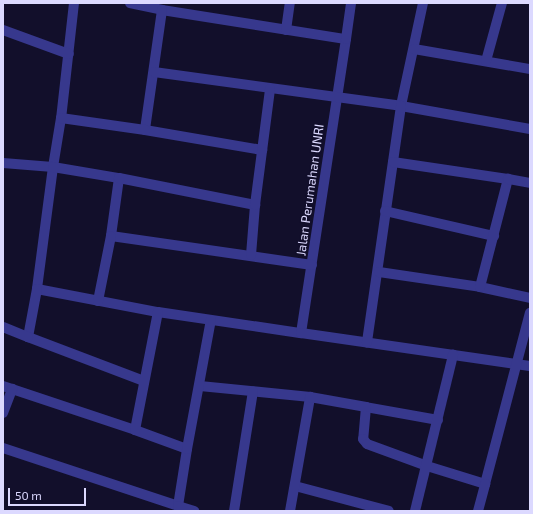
<!DOCTYPE html>
<html>
<head>
<meta charset="utf-8">
<style>
  body { margin:0 }
  #map { position:relative; width:533px; height:514px; overflow:hidden; background:#120f2b; font-family:"Exo 2",sans-serif }
  div>[style] { position:absolute }
  [style*='--x'] { left:calc(var(--x)*1px); top:calc(var(--y)*1px); width:calc(var(--w)*1px); rotate:calc(var(--a)*1deg) }
  .minor>* { height:10px; margin:-5px; padding:0 5px; transform-origin:5px; border-radius:5px; background:#37388d }
  span { translate:-50% -50%; white-space:nowrap; text-align:center; line-height:1.15; -webkit-text-stroke:3px #120f2b; paint-order:stroke }
  .street-label { font-size:13px; color:#dcd9ff }
  .frame { position:absolute; inset:0; border:4px solid #dcd9ff; pointer-events:none }
  .scale { position:absolute; left:8px; top:488px; width:78px; height:18px; box-sizing:border-box; border:2px solid #dcd9ff; border-top:0; padding-left:5px; font-size:12px; line-height:14px; white-space:nowrap; color:#dcd9ff; -webkit-text-stroke:3px #120f2b; paint-order:stroke }
</style>
</head>
<body>
<div id="map">
  <div class="minor">
    <i style="--x:74;--y:3;--w:116;--a:96.4"></i>
    <i style="--x:61;--y:118;--w:50;--a:99.3"></i>
    <i style="--x:53;--y:167;--w:123;--a:97.5"></i>
    <i style="--x:37;--y:289;--w:123;--a:10.8"></i>
    <i style="--x:158;--y:312;--w:145;--a:8.4"></i>
    <i style="--x:130;--y:3;--w:33;--a:12"></i>
    <i style="--x:162;--y:10;--w:186;--a:9"></i>
    <i style="--x:346;--y:39;--w:297;--a:98.7"></i>
    <i style="--x:301;--y:333;--w:231;--a:8.2"></i>
    <i style="--x:423;--y:3;--w:105;--a:102.1"></i>
    <i style="--x:401;--y:106;--w:131;--a:10.1"></i>
    <i style="--x:162;--y:10;--w:121;--a:98.1"></i>
    <i style="--x:145;--y:130;--w:119;--a:9.7"></i>
    <i style="--x:3;--y:30;--w:70;--a:20"></i>
    <i style="--x:286;--y:30;--w:27;--a:-82"></i>
    <i style="--x:346;--y:39;--w:36;--a:-82"></i>
    <i style="--x:414;--y:49;--w:118;--a:9.8"></i>
    <i style="--x:486;--y:61;--w:60;--a:-74.6"></i>
    <i style="--x:154;--y:72;--w:249;--a:7.8"></i>
    <i style="--x:401;--y:106;--w:239;--a:98.2"></i>
    <i style="--x:61;--y:118;--w:85;--a:8.1"></i>
    <i style="--x:393;--y:162;--w:116;--a:8.4"></i>
    <i style="--x:3;--y:163;--w:50;--a:4.6"></i>
    <i style="--x:53;--y:167;--w:67;--a:9.5"></i>
    <i style="--x:119;--y:178;--w:59;--a:97.9"></i>
    <i style="--x:111;--y:236;--w:203;--a:8.2"></i>
    <i style="--x:119;--y:178;--w:139;--a:11.2"></i>
    <i style="--x:385;--y:211;--w:112;--a:12.9"></i>
    <i style="--x:251;--y:255;--w:50;--a:-85.4"></i>
    <i style="--x:255;--y:205;--w:117;--a:-82.6"></i>
    <i style="--x:379;--y:272;--w:102;--a:8.4"></i>
    <i style="--x:480;--y:287;--w:51;--a:12.4"></i>
    <i style="--x:480;--y:287;--w:112;--a:-75.5"></i>
    <i style="--x:508;--y:179;--w:22;--a:10"></i>
    <i style="--x:37;--y:289;--w:49;--a:100.6"></i>
    <i style="--x:28;--y:337;--w:124;--a:20.8"></i>
    <i style="--x:98;--y:301;--w:66;--a:-78.7"></i>
    <i style="--x:3;--y:327;--w:27;--a:22"></i>
    <i style="--x:3;--y:386;--w:139;--a:18.4"></i>
    <i style="--x:135;--y:430;--w:55;--a:20.1"></i>
    <i style="--x:200;--y:386;--w:111;--a:5.7"></i>
    <i style="--x:3;--y:413;--w:26;--a:-69"></i>
    <i style="--x:438;--y:420;--w:73;--a:-169.8"></i>
    <i style="--x:366;--y:407;--w:32;--a:95"></i>
    <i style="--x:363;--y:439;--w:6;--a:51"></i>
    <i style="--x:367;--y:444;--w:64;--a:20.1"></i>
    <i style="--x:427;--y:466;--w:61;--a:17.2"></i>
    <i style="--x:485;--y:484;--w:177;--a:-75.3"></i>
    <i style="--x:135;--y:430;--w:120;--a:-79"></i>
    <i style="--x:3;--y:448;--w:184;--a:18.3"></i>
    <i style="--x:178;--y:506;--w:58;--a:-81"></i>
    <i style="--x:187;--y:449;--w:131;--a:-79.5"></i>
    <i style="--x:295;--y:486;--w:97;--a:14.9"></i>
    <i style="--x:178;--y:506;--w:17;--a:17"></i>
    <i style="--x:234;--y:511;--w:121;--a:-81"></i>
    <i style="--x:290;--y:511;--w:116;--a:-80"></i>
    <i style="--x:310;--y:397;--w:57;--a:10.1"></i>
    <i style="--x:415;--y:511;--w:161;--a:-76.3"></i>
    <i style="--x:478;--y:511;--w:28;--a:-75"></i>
  </div>
  <div class="street-label">
    <span style="left:310px;top:190px;rotate:-82deg">Jalan Perumahan UNRI</span>
  </div>
  <div class="frame"></div>
  <div class="scale">50 m</div>
</div>
</body>
</html>
